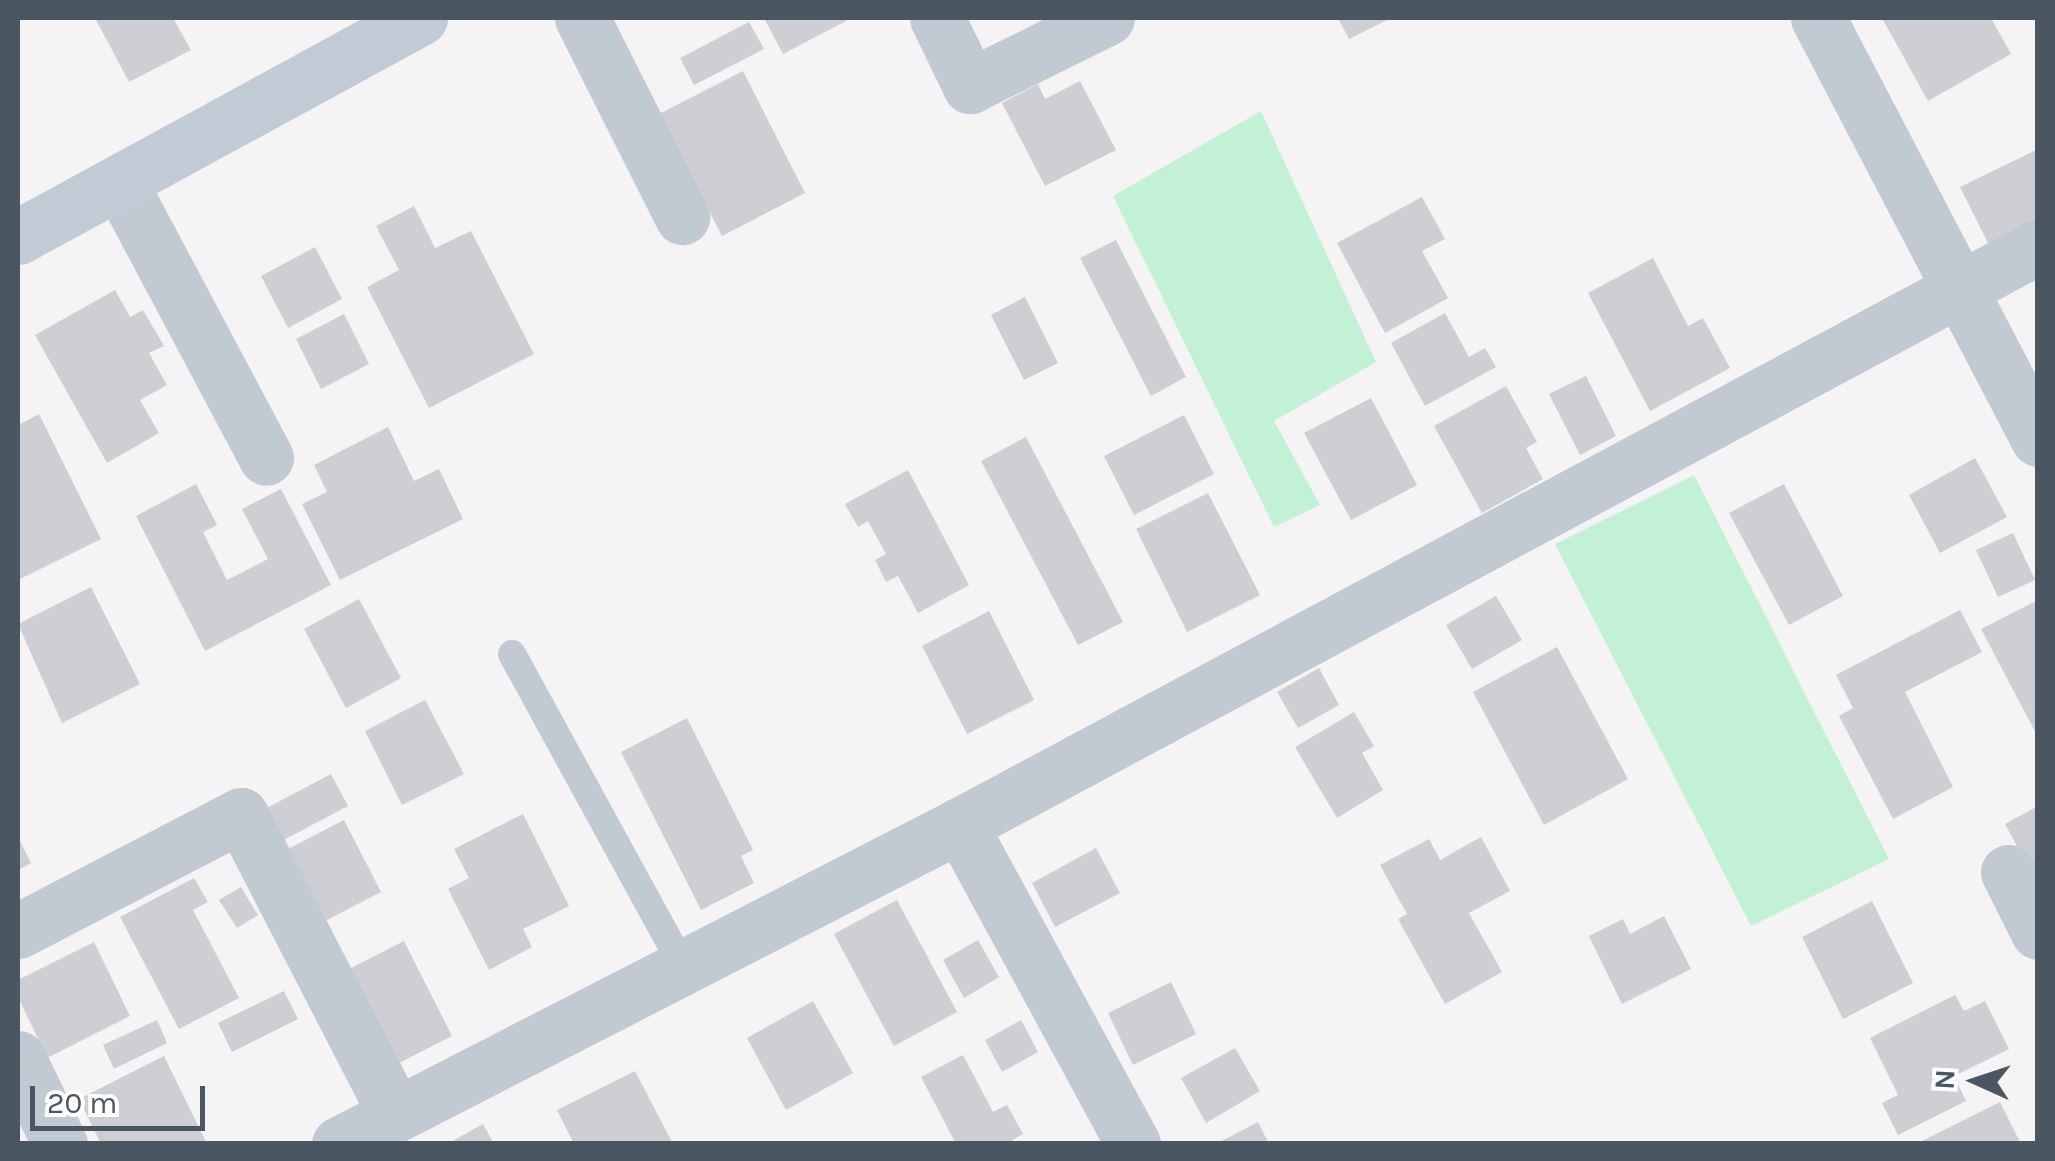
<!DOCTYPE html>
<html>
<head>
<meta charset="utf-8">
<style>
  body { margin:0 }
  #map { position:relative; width:2055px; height:1161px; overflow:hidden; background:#f5f3f3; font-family:Karla,sans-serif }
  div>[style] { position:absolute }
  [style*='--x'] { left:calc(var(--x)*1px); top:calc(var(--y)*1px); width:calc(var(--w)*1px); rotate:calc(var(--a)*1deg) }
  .green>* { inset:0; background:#c3f1d5 }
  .building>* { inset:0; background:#cdcfd5 }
  .lane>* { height:28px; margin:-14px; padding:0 14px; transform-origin:14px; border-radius:14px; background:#c1cad2 }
  .street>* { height:55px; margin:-27.5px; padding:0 27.5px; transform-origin:27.5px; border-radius:27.5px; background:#c1cad2 }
  .secondary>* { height:55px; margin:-27.5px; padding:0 27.5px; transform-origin:27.5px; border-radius:27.5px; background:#c1cbd6 }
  span { translate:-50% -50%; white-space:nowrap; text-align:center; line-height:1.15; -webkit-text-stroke:10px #fff; paint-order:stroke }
  .frame { position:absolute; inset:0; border:20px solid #4a5661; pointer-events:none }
  .north { position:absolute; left:1925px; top:1031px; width:100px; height:100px; -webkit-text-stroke:8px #fff; paint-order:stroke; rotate:273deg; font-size:28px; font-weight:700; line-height:40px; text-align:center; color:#4a5661 }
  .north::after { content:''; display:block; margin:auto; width:35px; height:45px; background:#4a5661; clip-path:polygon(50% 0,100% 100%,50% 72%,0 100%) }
  .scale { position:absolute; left:30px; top:1086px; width:175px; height:45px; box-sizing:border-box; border:5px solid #4a5661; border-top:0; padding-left:12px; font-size:30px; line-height:35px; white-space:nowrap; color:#4a5661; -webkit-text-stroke:8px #fff; paint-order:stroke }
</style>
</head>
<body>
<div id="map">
  <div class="green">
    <i style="clip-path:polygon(1261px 111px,1376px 362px,1274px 421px,1320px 505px,1274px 527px,1113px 196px)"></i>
    <i style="clip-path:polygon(1694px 475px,1889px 859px,1751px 926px,1555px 544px)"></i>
  </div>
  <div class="building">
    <i style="clip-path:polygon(95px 18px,173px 18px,191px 50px,129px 82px)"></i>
    <i style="clip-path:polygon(764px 18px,844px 18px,846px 21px,783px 54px)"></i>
    <i style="clip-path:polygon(1338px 18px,1391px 18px,1349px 39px)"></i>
    <i style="clip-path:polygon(1882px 18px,1991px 18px,2011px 54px,1928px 101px)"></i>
    <i style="clip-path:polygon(749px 22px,764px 49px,694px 85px,680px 58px)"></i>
    <i style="clip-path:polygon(743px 71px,805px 193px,722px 236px,659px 114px)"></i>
    <i style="clip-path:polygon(1080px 81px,1116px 150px,1045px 186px,1002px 103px,1038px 84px,1045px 99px)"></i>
    <i style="clip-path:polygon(2038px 149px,2038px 221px,1989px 245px,1960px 187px)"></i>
    <i style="clip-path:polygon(1422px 197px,1445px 239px,1422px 251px,1448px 298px,1385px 333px,1337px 243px)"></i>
    <i style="clip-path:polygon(414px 206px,435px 248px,471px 231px,534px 354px,429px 408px,367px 287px,399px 270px,376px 226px)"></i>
    <i style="clip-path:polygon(1116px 240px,1186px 377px,1151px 396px,1080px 258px)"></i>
    <i style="clip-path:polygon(315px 247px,342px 299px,288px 328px,261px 276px)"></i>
    <i style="clip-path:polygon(1653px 258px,1688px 326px,1703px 318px,1730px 368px,1650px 411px,1588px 293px)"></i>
    <i style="clip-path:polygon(115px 290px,130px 317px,143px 310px,164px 346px,149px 353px,167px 385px,140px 400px,159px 433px,107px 463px,35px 335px)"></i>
    <i style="clip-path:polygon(1025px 297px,1058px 363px,1024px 380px,991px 315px)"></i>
    <i style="clip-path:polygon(1445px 313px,1469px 357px,1485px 348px,1496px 367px,1425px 406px,1391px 343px)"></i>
    <i style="clip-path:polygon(344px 314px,369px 364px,321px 389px,296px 339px)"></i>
    <i style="clip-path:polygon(1586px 376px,1616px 436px,1580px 455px,1549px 394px)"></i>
    <i style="clip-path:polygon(1506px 386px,1537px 442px,1526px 448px,1543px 479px,1482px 513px,1434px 426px)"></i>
    <i style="clip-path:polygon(1371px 398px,1417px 485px,1351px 520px,1304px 433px)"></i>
    <i style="clip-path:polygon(39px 414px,101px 539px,18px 580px,18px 425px)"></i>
    <i style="clip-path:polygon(1184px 415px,1214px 474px,1134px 515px,1104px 456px)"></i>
    <i style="clip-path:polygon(388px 427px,414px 481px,439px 469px,463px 519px,340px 580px,302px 504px,327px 492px,314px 465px)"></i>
    <i style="clip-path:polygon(1026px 437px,1123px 622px,1078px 645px,981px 461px)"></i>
    <i style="clip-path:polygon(1975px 458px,2007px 517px,1940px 553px,1909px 495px)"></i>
    <i style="clip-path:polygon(908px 470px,969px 585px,918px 613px,898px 576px,886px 582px,875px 560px,886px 554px,868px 521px,858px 527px,845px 504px)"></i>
    <i style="clip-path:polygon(196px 484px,217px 525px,203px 532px,227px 580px,268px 559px,242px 509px,281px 489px,331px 585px,205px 651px,136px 516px)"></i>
    <i style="clip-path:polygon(1784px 484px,1843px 596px,1789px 625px,1729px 513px)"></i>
    <i style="clip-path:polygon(1208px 493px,1260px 595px,1187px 632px,1136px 529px)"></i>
    <i style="clip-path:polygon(2013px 533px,2035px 580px,1998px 597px,1976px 550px)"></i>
    <i style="clip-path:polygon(91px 587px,140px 684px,62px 723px,18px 624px)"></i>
    <i style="clip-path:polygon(1496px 596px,1522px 640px,1472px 669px,1446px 625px)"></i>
    <i style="clip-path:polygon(359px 599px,401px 678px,346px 708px,304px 629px)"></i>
    <i style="clip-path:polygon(2038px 600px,2038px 737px,1981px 629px)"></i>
    <i style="clip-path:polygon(1960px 610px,1982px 652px,1905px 692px,1953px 787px,1893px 819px,1839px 716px,1853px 708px,1836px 675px)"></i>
    <i style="clip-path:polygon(989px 611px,1034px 700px,967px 734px,922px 646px)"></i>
    <i style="clip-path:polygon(1557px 647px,1628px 779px,1544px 825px,1473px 692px)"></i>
    <i style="clip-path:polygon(1319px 668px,1339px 705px,1298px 728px,1277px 692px)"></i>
    <i style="clip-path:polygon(425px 700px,464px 774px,402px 805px,365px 731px)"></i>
    <i style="clip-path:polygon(1354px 712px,1374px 746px,1362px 753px,1383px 790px,1337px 818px,1295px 747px)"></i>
    <i style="clip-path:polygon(687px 718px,753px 850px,741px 856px,754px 883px,701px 910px,621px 752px)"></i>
    <i style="clip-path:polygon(331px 774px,348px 806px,280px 842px,263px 810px)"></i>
    <i style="clip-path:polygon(2038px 806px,2038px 885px,2005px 824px)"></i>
    <i style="clip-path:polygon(523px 814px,569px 906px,523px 929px,532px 947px,489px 970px,448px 889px,469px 878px,454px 849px)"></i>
    <i style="clip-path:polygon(344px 820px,381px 892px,323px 922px,286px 850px)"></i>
    <i style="clip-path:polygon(18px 837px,31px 863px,18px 870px)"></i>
    <i style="clip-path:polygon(1481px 837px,1510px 891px,1469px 913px,1502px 972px,1445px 1004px,1398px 919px,1407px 914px,1380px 865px,1429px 839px,1440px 860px)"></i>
    <i style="clip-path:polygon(1096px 848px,1120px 893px,1055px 927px,1032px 883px)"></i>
    <i style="clip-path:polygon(194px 878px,208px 902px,193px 910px,239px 998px,179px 1029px,120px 917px)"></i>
    <i style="clip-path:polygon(241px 887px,258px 915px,237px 928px,219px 900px)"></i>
    <i style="clip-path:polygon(897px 900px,957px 1012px,894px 1046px,834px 934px)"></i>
    <i style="clip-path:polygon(1872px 901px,1913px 983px,1843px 1019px,1802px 937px)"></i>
    <i style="clip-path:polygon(1664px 916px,1691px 969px,1622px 1004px,1589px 936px,1623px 919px,1630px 934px)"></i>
    <i style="clip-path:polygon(978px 940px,999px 977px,964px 998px,943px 960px)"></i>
    <i style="clip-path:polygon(404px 941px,452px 1036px,399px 1063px,351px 968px)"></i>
    <i style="clip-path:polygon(94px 942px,130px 1016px,47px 1058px,18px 997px,18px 980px)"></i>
    <i style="clip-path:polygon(1171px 982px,1196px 1034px,1133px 1065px,1108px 1013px)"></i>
    <i style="clip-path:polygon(284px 991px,298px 1019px,232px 1052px,218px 1023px)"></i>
    <i style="clip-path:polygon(1955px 995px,1964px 1011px,1985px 1001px,2009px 1049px,1954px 1076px,1966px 1101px,1898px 1135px,1882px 1103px,1898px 1095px,1870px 1038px)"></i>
    <i style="clip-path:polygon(813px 1001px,853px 1073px,786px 1110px,747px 1038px)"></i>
    <i style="clip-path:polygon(157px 1020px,167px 1043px,114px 1069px,103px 1045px)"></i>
    <i style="clip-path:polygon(1021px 1020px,1038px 1052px,1002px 1072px,985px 1040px)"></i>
    <i style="clip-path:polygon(1235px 1048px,1260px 1091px,1206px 1123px,1181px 1078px)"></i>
    <i style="clip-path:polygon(963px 1055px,993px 1112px,1007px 1105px,1023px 1134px,1006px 1144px,956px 1144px,921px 1077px)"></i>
    <i style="clip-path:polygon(164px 1056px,207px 1144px,101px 1144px,79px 1099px)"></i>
    <i style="clip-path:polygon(635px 1071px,673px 1144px,574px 1144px,557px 1110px)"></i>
    <i style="clip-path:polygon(2000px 1102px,2021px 1144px,1916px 1144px)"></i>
    <i style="clip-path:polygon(1258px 1122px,1269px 1144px,1216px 1144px)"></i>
    <i style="clip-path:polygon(483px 1124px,494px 1144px,447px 1144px)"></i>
  </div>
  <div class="lane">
    <i style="--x:512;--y:654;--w:356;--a:61.3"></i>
  </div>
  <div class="street">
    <i style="--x:582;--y:18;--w:223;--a:63.3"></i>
    <i style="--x:937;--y:18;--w:76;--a:64.1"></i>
    <i style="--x:970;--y:86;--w:153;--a:-26.4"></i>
    <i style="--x:1818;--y:18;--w:475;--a:62.4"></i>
    <i style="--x:120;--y:183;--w:311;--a:62"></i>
    <i style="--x:960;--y:825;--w:363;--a:61.5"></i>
    <i style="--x:2008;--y:872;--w:67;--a:63.4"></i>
    <i style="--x:18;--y:931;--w:251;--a:-27.5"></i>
    <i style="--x:241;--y:815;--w:336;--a:62.7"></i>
    <i style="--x:18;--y:1058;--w:96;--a:64"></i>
    <i style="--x:339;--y:1144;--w:698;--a:-27.19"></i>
    <i style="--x:960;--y:825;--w:1223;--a:-28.2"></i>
  </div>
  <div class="secondary">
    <i style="--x:18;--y:237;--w:458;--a:-28.6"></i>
  </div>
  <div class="frame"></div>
  <div class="north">N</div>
  <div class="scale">20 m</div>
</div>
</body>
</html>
